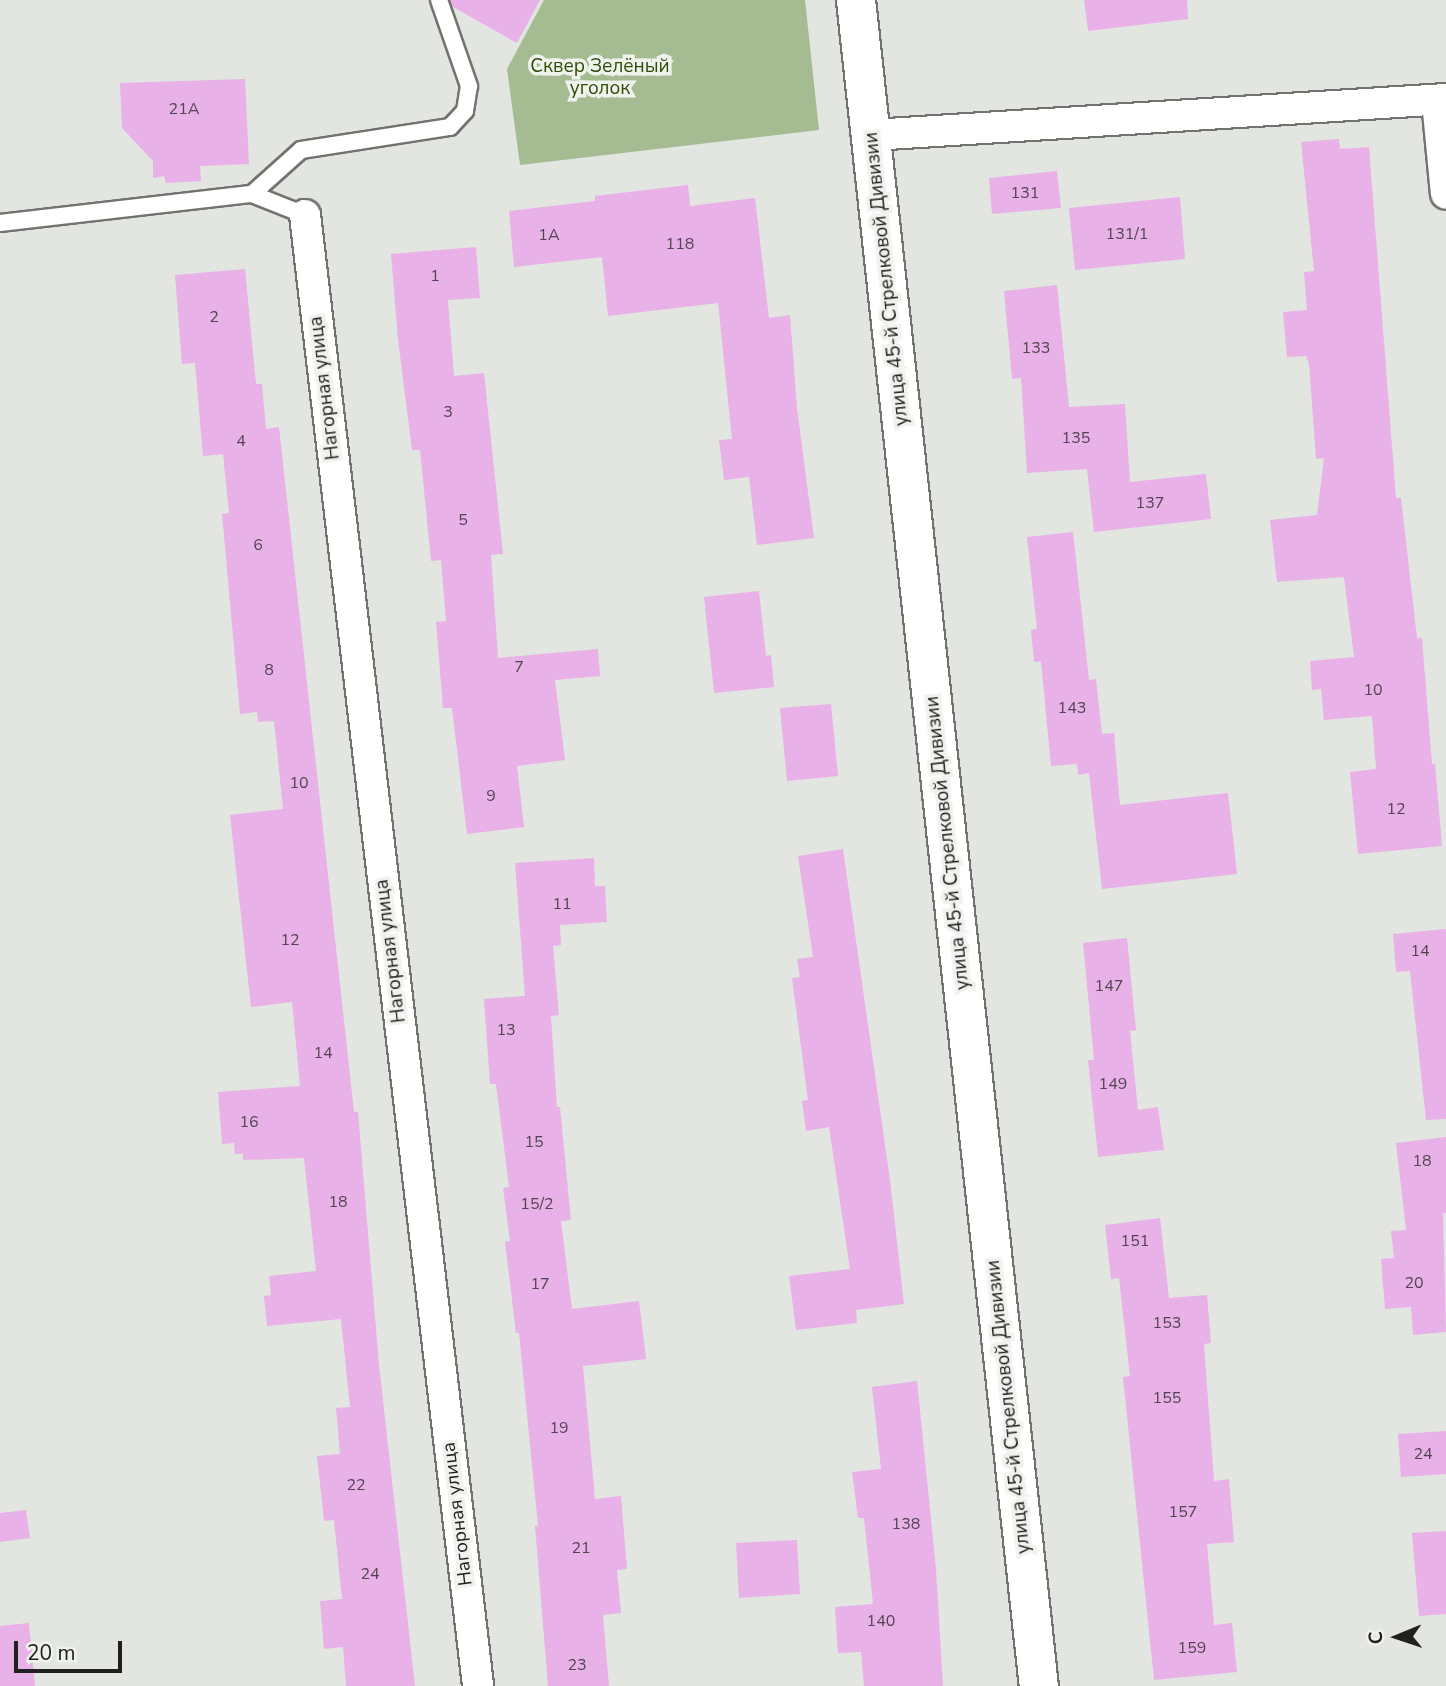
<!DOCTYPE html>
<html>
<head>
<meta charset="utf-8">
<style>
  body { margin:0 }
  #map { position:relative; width:1446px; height:1686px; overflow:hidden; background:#e2e5e0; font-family:"Nunito Sans",sans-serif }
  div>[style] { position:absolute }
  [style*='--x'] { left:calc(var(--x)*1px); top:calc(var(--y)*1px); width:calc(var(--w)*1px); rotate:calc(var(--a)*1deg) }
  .green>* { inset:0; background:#a5bc92 }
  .building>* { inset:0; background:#e8b1e7 }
  .roads { filter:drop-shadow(2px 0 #71736f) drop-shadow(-2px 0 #71736f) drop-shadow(0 2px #71736f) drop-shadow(0 -2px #71736f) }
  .lane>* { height:16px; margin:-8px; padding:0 8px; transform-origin:8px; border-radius:8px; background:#fff }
  .street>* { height:30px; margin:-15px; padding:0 15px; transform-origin:15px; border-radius:15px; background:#fff }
  .secondary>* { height:38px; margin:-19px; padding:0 19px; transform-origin:19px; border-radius:19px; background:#fff }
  span { translate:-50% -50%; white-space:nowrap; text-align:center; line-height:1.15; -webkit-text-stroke:7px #eff2ed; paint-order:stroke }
  .number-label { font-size:16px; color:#524551 }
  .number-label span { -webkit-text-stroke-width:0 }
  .park-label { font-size:19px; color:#314e07 }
  .street-label { font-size:19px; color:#20211f }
  .north { position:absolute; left:1362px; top:1602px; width:70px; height:70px; -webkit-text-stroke:5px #eff2ed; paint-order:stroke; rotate:268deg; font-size:19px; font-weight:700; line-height:28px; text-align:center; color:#20211f }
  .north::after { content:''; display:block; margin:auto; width:24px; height:32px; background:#20211f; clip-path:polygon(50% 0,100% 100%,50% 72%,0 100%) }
  .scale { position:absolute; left:14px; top:1641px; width:108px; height:32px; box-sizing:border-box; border:4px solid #20211f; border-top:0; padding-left:9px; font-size:21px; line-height:24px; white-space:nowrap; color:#20211f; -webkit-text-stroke:5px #eff2ed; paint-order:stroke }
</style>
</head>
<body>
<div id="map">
  <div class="green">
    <i style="clip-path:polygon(544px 0,805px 0,819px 130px,520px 165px,507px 69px)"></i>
  </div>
  <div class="building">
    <i style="clip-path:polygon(450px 0,540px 0,517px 43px,453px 7px)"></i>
    <i style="clip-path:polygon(1084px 0,1187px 0,1188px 19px,1088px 31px)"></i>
    <i style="clip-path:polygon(245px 79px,249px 164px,200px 166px,201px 181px,166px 183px,164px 176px,153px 178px,153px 161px,122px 128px,120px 83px)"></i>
    <i style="clip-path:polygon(1339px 139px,1340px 149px,1369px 147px,1396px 498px,1401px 498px,1417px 638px,1422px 638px,1432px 764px,1435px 764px,1442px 846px,1358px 854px,1350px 772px,1376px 769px,1372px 716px,1324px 720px,1321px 689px,1312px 690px,1310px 661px,1354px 657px,1344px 577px,1277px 582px,1270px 520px,1317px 515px,1324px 458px,1316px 459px,1309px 364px,1306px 356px,1287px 357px,1283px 312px,1307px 310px,1304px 272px,1314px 271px,1301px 142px)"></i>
    <i style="clip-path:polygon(1057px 171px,1061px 208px,992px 214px,989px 178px)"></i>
    <i style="clip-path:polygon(688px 185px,690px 206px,755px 198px,769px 318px,790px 315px,797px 408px,814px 538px,757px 545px,749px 477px,724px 480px,719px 440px,732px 439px,718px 303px,608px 316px,602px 257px,514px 267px,509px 211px,595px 201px,595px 196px)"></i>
    <i style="clip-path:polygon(1180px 197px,1185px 259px,1075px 270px,1069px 208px)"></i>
    <i style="clip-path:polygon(476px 247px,480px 298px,448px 300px,454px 376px,484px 373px,503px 554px,491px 555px,498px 658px,598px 649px,600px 676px,555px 680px,565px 760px,517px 766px,524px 827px,467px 834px,452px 708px,443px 708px,436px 622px,446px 621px,441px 560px,431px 561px,420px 450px,412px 450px,398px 340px,391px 254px)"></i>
    <i style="clip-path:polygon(245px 269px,256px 384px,262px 384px,266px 429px,279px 427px,354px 1112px,358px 1112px,379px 1365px,415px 1686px,346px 1686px,343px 1647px,324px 1649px,320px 1601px,342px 1599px,334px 1520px,324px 1521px,317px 1456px,340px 1454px,336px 1408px,350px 1407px,341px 1319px,267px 1326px,264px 1296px,271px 1295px,269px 1276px,316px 1271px,304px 1158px,243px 1160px,243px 1154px,235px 1154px,234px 1143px,222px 1144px,218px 1092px,300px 1086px,292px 1002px,251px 1007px,230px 815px,283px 809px,274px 721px,258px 722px,257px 712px,240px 714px,222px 514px,229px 513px,223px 454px,203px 456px,195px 363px,182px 364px,175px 275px)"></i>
    <i style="clip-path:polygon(1057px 285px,1069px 407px,1125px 404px,1130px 482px,1206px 474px,1211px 519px,1094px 532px,1087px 469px,1027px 473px,1021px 378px,1012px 379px,1004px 291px)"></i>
    <i style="clip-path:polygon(1073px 532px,1089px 680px,1096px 679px,1102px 734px,1114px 733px,1120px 805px,1228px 793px,1237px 874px,1102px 889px,1089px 773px,1078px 775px,1077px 764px,1051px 766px,1041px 661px,1034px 662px,1031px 630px,1037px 629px,1027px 537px)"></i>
    <i style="clip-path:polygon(759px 591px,766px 656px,771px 655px,774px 687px,714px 693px,704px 597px)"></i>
    <i style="clip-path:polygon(831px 704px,838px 776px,787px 781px,780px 708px)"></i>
    <i style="clip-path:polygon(843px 849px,890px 1180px,904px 1304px,856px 1310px,857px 1323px,796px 1330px,789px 1276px,850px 1269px,829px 1127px,806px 1131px,802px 1101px,808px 1100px,792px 978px,800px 977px,797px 959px,813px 957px,798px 856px)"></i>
    <i style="clip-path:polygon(594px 858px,595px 886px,605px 886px,607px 922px,560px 925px,561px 945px,553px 946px,559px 1015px,551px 1016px,557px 1107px,560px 1107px,571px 1220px,561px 1221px,572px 1309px,639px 1301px,646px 1359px,583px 1366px,595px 1499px,621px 1496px,627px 1569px,617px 1570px,621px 1613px,603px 1615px,609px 1686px,548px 1686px,535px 1526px,538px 1526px,519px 1333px,516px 1333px,505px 1242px,510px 1241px,503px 1188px,509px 1187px,496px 1084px,490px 1084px,484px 999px,525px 996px,515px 863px)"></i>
    <i style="clip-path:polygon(1446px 929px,1446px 1119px,1426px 1120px,1410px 971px,1396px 972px,1393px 934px)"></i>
    <i style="clip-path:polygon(1127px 938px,1136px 1030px,1130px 1031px,1138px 1110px,1158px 1107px,1164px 1150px,1098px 1157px,1088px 1060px,1094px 1060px,1083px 943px)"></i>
    <i style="clip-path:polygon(1446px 1137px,1446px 1213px,1443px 1213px,1446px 1332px,1413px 1335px,1411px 1307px,1385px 1309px,1381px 1259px,1394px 1258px,1391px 1231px,1406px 1230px,1396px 1143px)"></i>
    <i style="clip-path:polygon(1160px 1218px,1169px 1298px,1207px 1295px,1211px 1343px,1204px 1344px,1214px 1481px,1229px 1479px,1234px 1542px,1207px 1544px,1214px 1625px,1232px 1623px,1237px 1672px,1154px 1680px,1123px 1377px,1130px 1376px,1119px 1278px,1111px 1279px,1105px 1225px)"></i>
    <i style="clip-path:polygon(917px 1381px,936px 1569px,943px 1686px,864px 1686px,861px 1652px,838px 1653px,835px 1607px,873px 1604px,864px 1518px,858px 1518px,852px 1472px,881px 1469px,872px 1387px)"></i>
    <i style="clip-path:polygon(1446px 1431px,1446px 1474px,1401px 1477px,1398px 1434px)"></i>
    <i style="clip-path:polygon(26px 1510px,30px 1538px,0 1542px,0 1513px)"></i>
    <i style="clip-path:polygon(1446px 1531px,1446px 1614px,1419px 1616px,1412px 1533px)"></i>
    <i style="clip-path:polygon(797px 1540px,800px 1594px,739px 1598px,736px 1543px)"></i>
    <i style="clip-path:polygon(29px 1623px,35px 1686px,0 1686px,0 1626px)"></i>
  </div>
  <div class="roads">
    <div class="lane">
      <i style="--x:252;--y:194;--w:66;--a:-41.9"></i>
      <i style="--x:301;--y:150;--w:151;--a:-8.8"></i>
      <i style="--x:450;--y:127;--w:22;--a:-47"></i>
      <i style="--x:465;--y:111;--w:25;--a:-81"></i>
      <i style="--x:469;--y:86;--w:91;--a:-109.2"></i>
      <i style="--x:0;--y:223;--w:254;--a:-6.6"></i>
      <i style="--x:252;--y:194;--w:57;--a:21.6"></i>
    </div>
    <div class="street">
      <i style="--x:1437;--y:101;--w:93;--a:84.5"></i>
      <i style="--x:872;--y:135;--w:575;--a:-3.59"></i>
      <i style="--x:305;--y:215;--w:1481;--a:83.29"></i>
    </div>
    <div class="secondary">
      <i style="--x:856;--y:0;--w:1696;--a:83.81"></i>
    </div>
  </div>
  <div class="number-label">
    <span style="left:184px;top:109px">21А</span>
    <span style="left:1025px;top:193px">131</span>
    <span style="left:1127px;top:234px">131/1</span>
    <span style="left:549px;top:235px">1А</span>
    <span style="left:680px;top:244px">118</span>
    <span style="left:435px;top:276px">1</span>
    <span style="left:214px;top:317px">2</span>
    <span style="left:1036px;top:348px">133</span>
    <span style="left:448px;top:412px">3</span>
    <span style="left:1076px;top:438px">135</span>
    <span style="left:241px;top:441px">4</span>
    <span style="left:1150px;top:503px">137</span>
    <span style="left:463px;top:520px">5</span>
    <span style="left:258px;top:545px">6</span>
    <span style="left:519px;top:667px">7</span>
    <span style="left:269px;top:670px">8</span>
    <span style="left:1373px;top:690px">10</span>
    <span style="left:1072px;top:708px">143</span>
    <span style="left:299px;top:783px">10</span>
    <span style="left:491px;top:796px">9</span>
    <span style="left:1396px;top:809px">12</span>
    <span style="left:562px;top:904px">11</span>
    <span style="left:290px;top:940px">12</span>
    <span style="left:1420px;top:951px">14</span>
    <span style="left:1109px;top:986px">147</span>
    <span style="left:506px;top:1030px">13</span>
    <span style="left:323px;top:1053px">14</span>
    <span style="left:1113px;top:1084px">149</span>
    <span style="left:249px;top:1122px">16</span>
    <span style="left:534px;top:1142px">15</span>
    <span style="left:1422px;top:1161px">18</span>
    <span style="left:338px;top:1202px">18</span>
    <span style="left:537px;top:1204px">15/2</span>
    <span style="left:1135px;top:1241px">151</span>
    <span style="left:1414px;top:1283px">20</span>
    <span style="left:540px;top:1284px">17</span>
    <span style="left:1167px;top:1323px">153</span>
    <span style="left:1167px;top:1398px">155</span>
    <span style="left:559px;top:1428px">19</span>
    <span style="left:1423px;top:1454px">24</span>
    <span style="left:356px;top:1485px">22</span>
    <span style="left:1183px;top:1512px">157</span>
    <span style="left:906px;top:1524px">138</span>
    <span style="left:581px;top:1548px">21</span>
    <span style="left:370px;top:1574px">24</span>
    <span style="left:881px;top:1621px">140</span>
    <span style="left:1192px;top:1648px">159</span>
    <span style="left:577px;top:1665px">23</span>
  </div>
  <div class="park-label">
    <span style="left:600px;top:78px">Сквер Зелёный<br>уголок</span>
  </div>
  <div class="street-label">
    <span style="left:887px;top:279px;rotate:-96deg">улица 45-й Стрелковой Дивизии</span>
    <span style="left:325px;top:388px;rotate:-97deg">Нагорная улица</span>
    <span style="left:948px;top:843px;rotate:-96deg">улица 45-й Стрелковой Дивизии</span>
    <span style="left:391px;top:951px;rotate:-97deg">Нагорная улица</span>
    <span style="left:1009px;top:1407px;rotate:-96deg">улица 45-й Стрелковой Дивизии</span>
    <span style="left:458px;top:1514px;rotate:-97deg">Нагорная улица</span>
  </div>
  <div class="north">С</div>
  <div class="scale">20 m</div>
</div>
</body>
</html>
